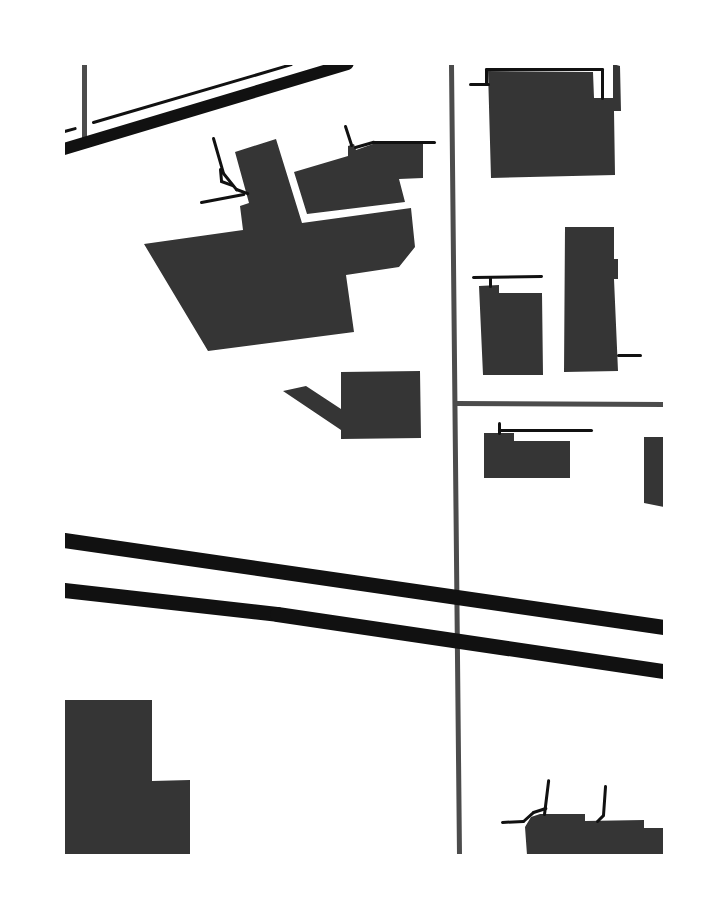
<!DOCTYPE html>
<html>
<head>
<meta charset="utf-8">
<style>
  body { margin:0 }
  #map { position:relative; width:728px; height:919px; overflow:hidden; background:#fff; font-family:Inter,sans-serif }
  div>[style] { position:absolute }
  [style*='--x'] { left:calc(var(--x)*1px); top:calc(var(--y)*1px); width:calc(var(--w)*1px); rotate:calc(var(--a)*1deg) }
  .building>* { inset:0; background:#353535 }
  .path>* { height:3px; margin:-1.5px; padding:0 1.5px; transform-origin:1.5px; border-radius:1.5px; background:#111 }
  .minor>* { height:5px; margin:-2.5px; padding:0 2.5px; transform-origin:2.5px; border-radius:2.5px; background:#4c4c4c }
  .primary>* { height:12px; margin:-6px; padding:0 6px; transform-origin:6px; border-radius:6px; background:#111 }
  .motorway>* { height:15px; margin:-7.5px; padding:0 7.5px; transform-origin:7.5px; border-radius:7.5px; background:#111 }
  span { translate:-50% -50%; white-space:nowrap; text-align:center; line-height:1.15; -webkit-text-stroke:4.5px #fff; paint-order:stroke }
  .frame { position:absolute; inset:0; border:65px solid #fff; pointer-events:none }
</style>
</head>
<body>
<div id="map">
  <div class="building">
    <i style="clip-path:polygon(613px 64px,620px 66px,621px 111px,614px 111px,615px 175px,491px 178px,488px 71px,593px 72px,594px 98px,613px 98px)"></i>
    <i style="clip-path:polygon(276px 139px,302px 223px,411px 208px,415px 247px,399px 267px,346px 275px,354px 332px,208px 351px,144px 244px,243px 230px,240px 206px,249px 203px,235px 152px)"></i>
    <i style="clip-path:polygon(354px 144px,356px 150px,373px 144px,423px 144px,423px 178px,399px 179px,405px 202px,307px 214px,294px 172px,348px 156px,348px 146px)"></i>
    <i style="clip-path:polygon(565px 227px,614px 227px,614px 259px,618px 259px,618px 279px,614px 279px,618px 371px,564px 372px)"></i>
    <i style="clip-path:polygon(499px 285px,499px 293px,542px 293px,543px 375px,483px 375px,479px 286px)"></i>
    <i style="clip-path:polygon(420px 371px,421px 438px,341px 439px,341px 430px,283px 391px,306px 386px,341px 409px,341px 372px)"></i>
    <i style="clip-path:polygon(484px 433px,514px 433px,514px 441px,570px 441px,570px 478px,484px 478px)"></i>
    <i style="clip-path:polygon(644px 437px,664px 437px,664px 507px,644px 503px)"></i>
    <i style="clip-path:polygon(64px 700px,152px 700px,152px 781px,190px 780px,190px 855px,64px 855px)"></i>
    <i style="clip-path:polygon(540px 814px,585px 814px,585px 821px,644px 820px,644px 828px,664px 828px,664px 855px,527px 855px,525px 827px,531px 817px)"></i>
  </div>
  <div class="path">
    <i style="--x:470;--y:84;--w:18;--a:0"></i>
    <i style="--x:486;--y:84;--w:15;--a:-90"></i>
    <i style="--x:486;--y:69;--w:116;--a:0"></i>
    <i style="--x:602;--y:69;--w:29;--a:90"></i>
    <i style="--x:93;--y:122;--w:206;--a:-16.3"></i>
    <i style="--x:345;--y:126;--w:20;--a:72"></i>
    <i style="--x:64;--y:131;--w:11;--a:-15"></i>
    <i style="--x:213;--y:138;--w:36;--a:74"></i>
    <i style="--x:223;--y:173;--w:21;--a:51"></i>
    <i style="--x:236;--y:189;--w:12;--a:20"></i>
    <i style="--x:355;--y:147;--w:19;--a:-16"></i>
    <i style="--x:373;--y:142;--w:61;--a:0"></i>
    <i style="--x:220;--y:169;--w:12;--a:85"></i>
    <i style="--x:221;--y:181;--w:12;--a:20"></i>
    <i style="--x:201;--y:202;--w:43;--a:-10.8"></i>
    <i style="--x:473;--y:277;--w:68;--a:-0.8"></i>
    <i style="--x:490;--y:277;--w:9;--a:90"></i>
    <i style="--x:618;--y:355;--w:22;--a:0"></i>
    <i style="--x:499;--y:423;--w:10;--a:90"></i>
    <i style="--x:499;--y:430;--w:92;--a:0"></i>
    <i style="--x:544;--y:814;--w:34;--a:-83"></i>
    <i style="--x:597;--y:821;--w:8;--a:-45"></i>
    <i style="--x:603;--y:815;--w:29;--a:-86"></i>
    <i style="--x:502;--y:822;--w:21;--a:-3"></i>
    <i style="--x:523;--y:821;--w:13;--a:-42"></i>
    <i style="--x:533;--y:812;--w:13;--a:-18"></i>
  </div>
  <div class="minor">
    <i style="--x:451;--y:64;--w:791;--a:89.42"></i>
    <i style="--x:84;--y:143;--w:79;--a:-90"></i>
    <i style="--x:455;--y:403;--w:209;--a:0.3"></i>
  </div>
  <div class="primary">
    <i style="--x:64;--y:149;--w:296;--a:-16.7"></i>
  </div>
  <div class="motorway">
    <i style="--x:64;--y:540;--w:606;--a:8.25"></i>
    <i style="--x:64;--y:590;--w:214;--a:6.4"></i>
    <i style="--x:277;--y:614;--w:391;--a:8.4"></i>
  </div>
  <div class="frame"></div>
</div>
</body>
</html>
